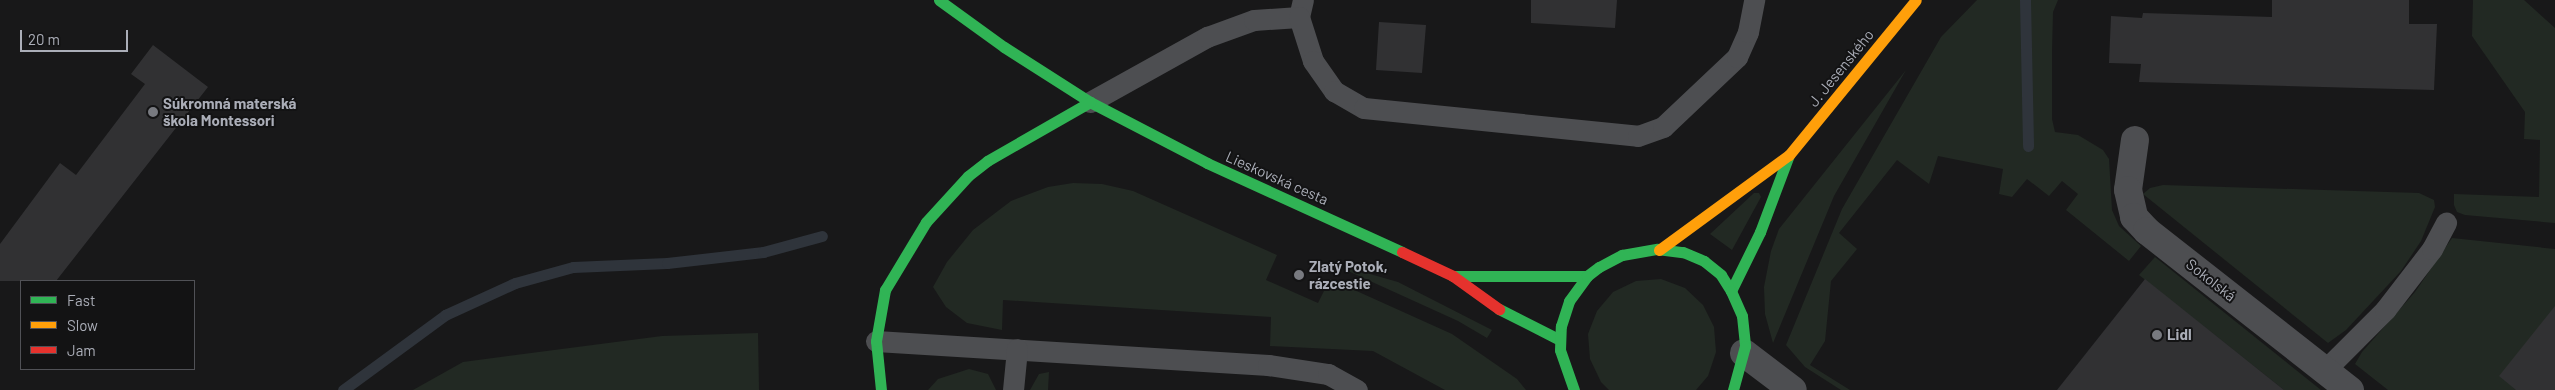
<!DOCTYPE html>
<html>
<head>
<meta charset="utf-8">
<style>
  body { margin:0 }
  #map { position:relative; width:2555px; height:390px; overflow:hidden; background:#181819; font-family:Barlow,sans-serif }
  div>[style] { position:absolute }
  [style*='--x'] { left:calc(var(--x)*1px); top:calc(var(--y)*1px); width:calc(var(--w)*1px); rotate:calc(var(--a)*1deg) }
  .green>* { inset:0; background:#222923 }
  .stream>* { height:11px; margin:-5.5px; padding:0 5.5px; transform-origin:5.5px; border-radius:5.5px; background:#2f343b }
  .building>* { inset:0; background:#313133 }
  .lane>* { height:21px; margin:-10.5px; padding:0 10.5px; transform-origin:10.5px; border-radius:10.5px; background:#4d4e51 }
  .street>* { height:28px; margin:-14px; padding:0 14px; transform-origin:14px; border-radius:14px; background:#4d4e51 }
  .fast>* { height:11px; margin:-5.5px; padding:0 5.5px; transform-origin:5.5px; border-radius:5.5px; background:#30b455 }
  .slow>* { height:11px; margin:-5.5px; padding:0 5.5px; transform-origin:5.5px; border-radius:5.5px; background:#ff9f0a }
  .jam>* { height:11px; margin:-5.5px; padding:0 5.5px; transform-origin:5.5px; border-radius:5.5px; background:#e5322d }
  .dots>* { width:14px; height:14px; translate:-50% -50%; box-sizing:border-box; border:2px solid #131314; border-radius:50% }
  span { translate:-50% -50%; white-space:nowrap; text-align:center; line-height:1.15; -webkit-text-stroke:4px #131314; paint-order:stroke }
  .street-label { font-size:15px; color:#abaeb8 }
  .poi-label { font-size:15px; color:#abaeb8; font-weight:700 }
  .left { translate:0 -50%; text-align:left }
  .legend { position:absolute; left:20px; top:280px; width:175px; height:90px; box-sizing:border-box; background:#131314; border:1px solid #505156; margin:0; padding:6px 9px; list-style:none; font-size:15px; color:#abaeb8 }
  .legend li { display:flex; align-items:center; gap:10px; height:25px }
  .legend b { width:25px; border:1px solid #505156 }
  .scale { position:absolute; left:20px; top:30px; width:108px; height:22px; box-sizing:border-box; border:2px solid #abaeb8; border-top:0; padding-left:6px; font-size:15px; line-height:18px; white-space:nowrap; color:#abaeb8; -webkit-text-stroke:4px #131314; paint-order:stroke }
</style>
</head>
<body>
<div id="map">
  <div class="green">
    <i style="clip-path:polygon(1977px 0,2058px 0,2053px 12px,2052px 52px,2052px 119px,2055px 132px,2078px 135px,2103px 150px,2109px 159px,2112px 210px,2119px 226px,2141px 246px,2129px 261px,2066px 210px,2078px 194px,2062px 181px,2049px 196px,2027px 179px,2012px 197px,1999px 194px,2003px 169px,1938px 156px,1929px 184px,1897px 160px,1839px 233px,1857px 249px,1831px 281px,1825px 341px,1810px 365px,1850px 390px,1841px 390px,1805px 367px,1786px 345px,1842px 209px,1941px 37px)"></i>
    <i style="clip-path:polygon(2473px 0,2524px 0,2555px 28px,2555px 223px,2465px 215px,2457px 212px,2454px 205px,2454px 194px,2539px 197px,2540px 140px,2524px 139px,2525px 112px,2472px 36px)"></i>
    <i style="clip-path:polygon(1906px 70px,1834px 196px,1773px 343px,1765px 314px,1764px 287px,1771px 251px,1779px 229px)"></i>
    <i style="clip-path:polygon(1073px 183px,1102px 184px,1133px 191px,1277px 255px,1266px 280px,1318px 303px,1330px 279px,1452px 334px,1517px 379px,1526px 390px,1445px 390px,1373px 351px,1270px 346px,1271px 317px,1003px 300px,1002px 330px,967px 323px,946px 307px,933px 287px,947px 262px,973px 230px,1011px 201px,1048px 187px)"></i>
    <i style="clip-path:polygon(2163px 185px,2419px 193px,2434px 200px,2435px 207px,2421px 241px,2401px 271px,2346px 330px,2328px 343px,2143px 194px,2150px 188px)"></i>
    <i style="clip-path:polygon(1754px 193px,1759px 193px,1761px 197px,1732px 250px,1710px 234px)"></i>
    <i style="clip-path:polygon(2452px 238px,2555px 249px,2555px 390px,2388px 390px,2355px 364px,2362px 352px,2415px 292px)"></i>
    <i style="clip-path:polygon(2155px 257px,2321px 390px,2284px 390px,2139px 275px)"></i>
    <i style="clip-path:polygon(1349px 268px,1398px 282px,1492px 330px,1487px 338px,1458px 321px,1348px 271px)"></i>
    <i style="clip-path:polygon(1661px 279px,1685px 288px,1703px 305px,1714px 327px,1716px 352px,1708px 376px,1696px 390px,1609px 390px,1601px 382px,1590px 359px,1588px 334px,1597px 311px,1613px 292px,1636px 281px)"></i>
    <i style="clip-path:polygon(758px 333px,759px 390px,413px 390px,463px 362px,662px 336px)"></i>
    <i style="clip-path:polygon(969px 369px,988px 374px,996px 390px,928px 390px,938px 379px)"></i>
    <i style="clip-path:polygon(1049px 372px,1048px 390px,1030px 390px,1039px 374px)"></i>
  </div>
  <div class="stream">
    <i style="--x:2025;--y:0;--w:146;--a:88.8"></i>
    <i style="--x:343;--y:390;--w:127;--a:-36.3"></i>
    <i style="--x:445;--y:315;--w:77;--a:-24.6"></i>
    <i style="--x:515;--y:283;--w:60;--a:-15.4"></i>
    <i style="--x:573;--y:267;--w:94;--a:-2.4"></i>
    <i style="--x:667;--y:263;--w:97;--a:-6.5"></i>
    <i style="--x:763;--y:252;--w:61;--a:-15.2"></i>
  </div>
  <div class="building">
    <i style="clip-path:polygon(1531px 0,1617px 0,1615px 28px,1531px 23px)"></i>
    <i style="clip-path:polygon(2272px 0,2409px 0,2409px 24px,2437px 24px,2434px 90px,2139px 82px,2141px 64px,2109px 63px,2111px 16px,2142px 18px,2143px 13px,2272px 17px)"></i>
    <i style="clip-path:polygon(1379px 22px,1426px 25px,1422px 73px,1376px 70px)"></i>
    <i style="clip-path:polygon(153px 45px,208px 87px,56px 281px,0 281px,0 244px,60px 163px,76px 175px,145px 84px,131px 74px)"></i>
    <i style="clip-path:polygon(2145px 279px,2284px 390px,2057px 390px)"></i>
    <i style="clip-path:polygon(2555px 306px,2555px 390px,2516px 390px,2499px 376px)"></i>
  </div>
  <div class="lane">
    <i style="--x:1299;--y:17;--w:17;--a:-77"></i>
    <i style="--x:1090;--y:102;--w:134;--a:-29.1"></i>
    <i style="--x:1207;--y:37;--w:50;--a:-19.9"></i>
    <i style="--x:1254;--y:20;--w:45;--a:-3.8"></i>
    <i style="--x:1299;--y:17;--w:46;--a:72.3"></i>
    <i style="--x:1313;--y:61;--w:37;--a:55"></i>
    <i style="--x:1334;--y:91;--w:34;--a:30"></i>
    <i style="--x:1364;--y:108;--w:275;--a:5.8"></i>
    <i style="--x:1638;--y:136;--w:27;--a:-20"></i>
    <i style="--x:1663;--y:127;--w:102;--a:-43.4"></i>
    <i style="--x:1737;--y:57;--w:27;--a:-66"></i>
    <i style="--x:1748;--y:32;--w:33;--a:-79"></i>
    <i style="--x:876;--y:341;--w:393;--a:3.5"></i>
    <i style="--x:1268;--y:365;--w:61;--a:8.5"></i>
    <i style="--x:1328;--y:374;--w:33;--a:29"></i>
    <i style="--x:2325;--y:370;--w:85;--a:-45"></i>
    <i style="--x:2385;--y:310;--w:77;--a:-52.4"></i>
    <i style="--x:2432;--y:249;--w:30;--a:-62"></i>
    <i style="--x:1013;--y:390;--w:41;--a:-84.4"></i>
  </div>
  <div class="street">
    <i style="--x:2135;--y:140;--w:50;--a:98"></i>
    <i style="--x:2128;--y:190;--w:28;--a:77"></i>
    <i style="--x:2134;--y:217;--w:19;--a:47"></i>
    <i style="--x:2147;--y:231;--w:258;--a:38.1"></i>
    <i style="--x:1744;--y:353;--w:61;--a:37.1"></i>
  </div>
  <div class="fast">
    <i style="--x:939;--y:0;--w:80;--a:35.9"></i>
    <i style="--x:1004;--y:47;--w:102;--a:32.6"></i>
    <i style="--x:1090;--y:102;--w:132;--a:27.5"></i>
    <i style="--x:1207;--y:163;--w:214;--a:24.5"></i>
    <i style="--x:1453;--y:276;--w:134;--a:0"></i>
    <i style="--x:1731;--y:291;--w:66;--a:-63.8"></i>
    <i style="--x:1760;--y:232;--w:82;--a:-69.4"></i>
    <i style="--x:1499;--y:309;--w:68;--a:26.9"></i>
    <i style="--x:881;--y:390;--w:49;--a:-95.8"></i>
    <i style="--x:876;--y:341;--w:52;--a:-80"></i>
    <i style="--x:885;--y:290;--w:79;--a:-58.9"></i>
    <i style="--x:926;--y:222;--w:62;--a:-47.6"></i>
    <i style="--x:968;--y:176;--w:24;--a:-38"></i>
    <i style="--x:987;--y:161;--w:119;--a:-29.8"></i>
    <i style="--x:1574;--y:390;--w:42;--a:-109.3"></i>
    <i style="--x:1560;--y:350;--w:24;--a:-88"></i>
    <i style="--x:1561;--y:326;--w:26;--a:-72"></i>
    <i style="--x:1569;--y:301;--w:31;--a:-54"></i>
    <i style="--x:1587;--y:276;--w:15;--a:-37"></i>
    <i style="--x:1599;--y:267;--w:26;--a:-28"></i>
    <i style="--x:1622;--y:255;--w:36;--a:-10"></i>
    <i style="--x:1657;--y:249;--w:26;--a:7"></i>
    <i style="--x:1683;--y:252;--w:23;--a:23"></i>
    <i style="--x:1704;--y:261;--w:22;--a:39"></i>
    <i style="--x:1721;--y:275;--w:19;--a:58"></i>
    <i style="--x:1731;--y:291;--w:27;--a:66"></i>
    <i style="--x:1742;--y:316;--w:30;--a:84"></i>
    <i style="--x:1745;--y:346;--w:46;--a:105.3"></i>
  </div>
  <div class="slow">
    <i style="--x:1659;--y:250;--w:161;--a:-36.2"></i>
    <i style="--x:1789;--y:155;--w:200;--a:-50.7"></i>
  </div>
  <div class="jam">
    <i style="--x:1402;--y:252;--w:56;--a:25.2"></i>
    <i style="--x:1453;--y:276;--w:57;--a:35.7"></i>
  </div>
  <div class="dots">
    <i style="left:153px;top:112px;background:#787a80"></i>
    <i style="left:1299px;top:275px;background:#787a80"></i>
    <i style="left:2157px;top:335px;background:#787a80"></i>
  </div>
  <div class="street-label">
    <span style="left:1841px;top:68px;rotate:-51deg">J. Jesenského</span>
    <span style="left:1277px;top:178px;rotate:24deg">Lieskovská cesta</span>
    <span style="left:2211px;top:280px;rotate:38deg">Sokolská</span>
  </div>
  <div class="poi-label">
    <span class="left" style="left:163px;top:112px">Súkromná materská<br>škola Montessori</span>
    <span class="left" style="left:1309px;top:275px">Zlatý Potok,<br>rázcestie</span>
    <span class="left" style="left:2167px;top:335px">Lidl</span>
  </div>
  <ul class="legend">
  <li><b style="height:6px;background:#30b455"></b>Fast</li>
  <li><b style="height:6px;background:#ff9f0a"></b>Slow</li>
  <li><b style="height:6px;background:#e5322d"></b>Jam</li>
  </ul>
  <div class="scale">20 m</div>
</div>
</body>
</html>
